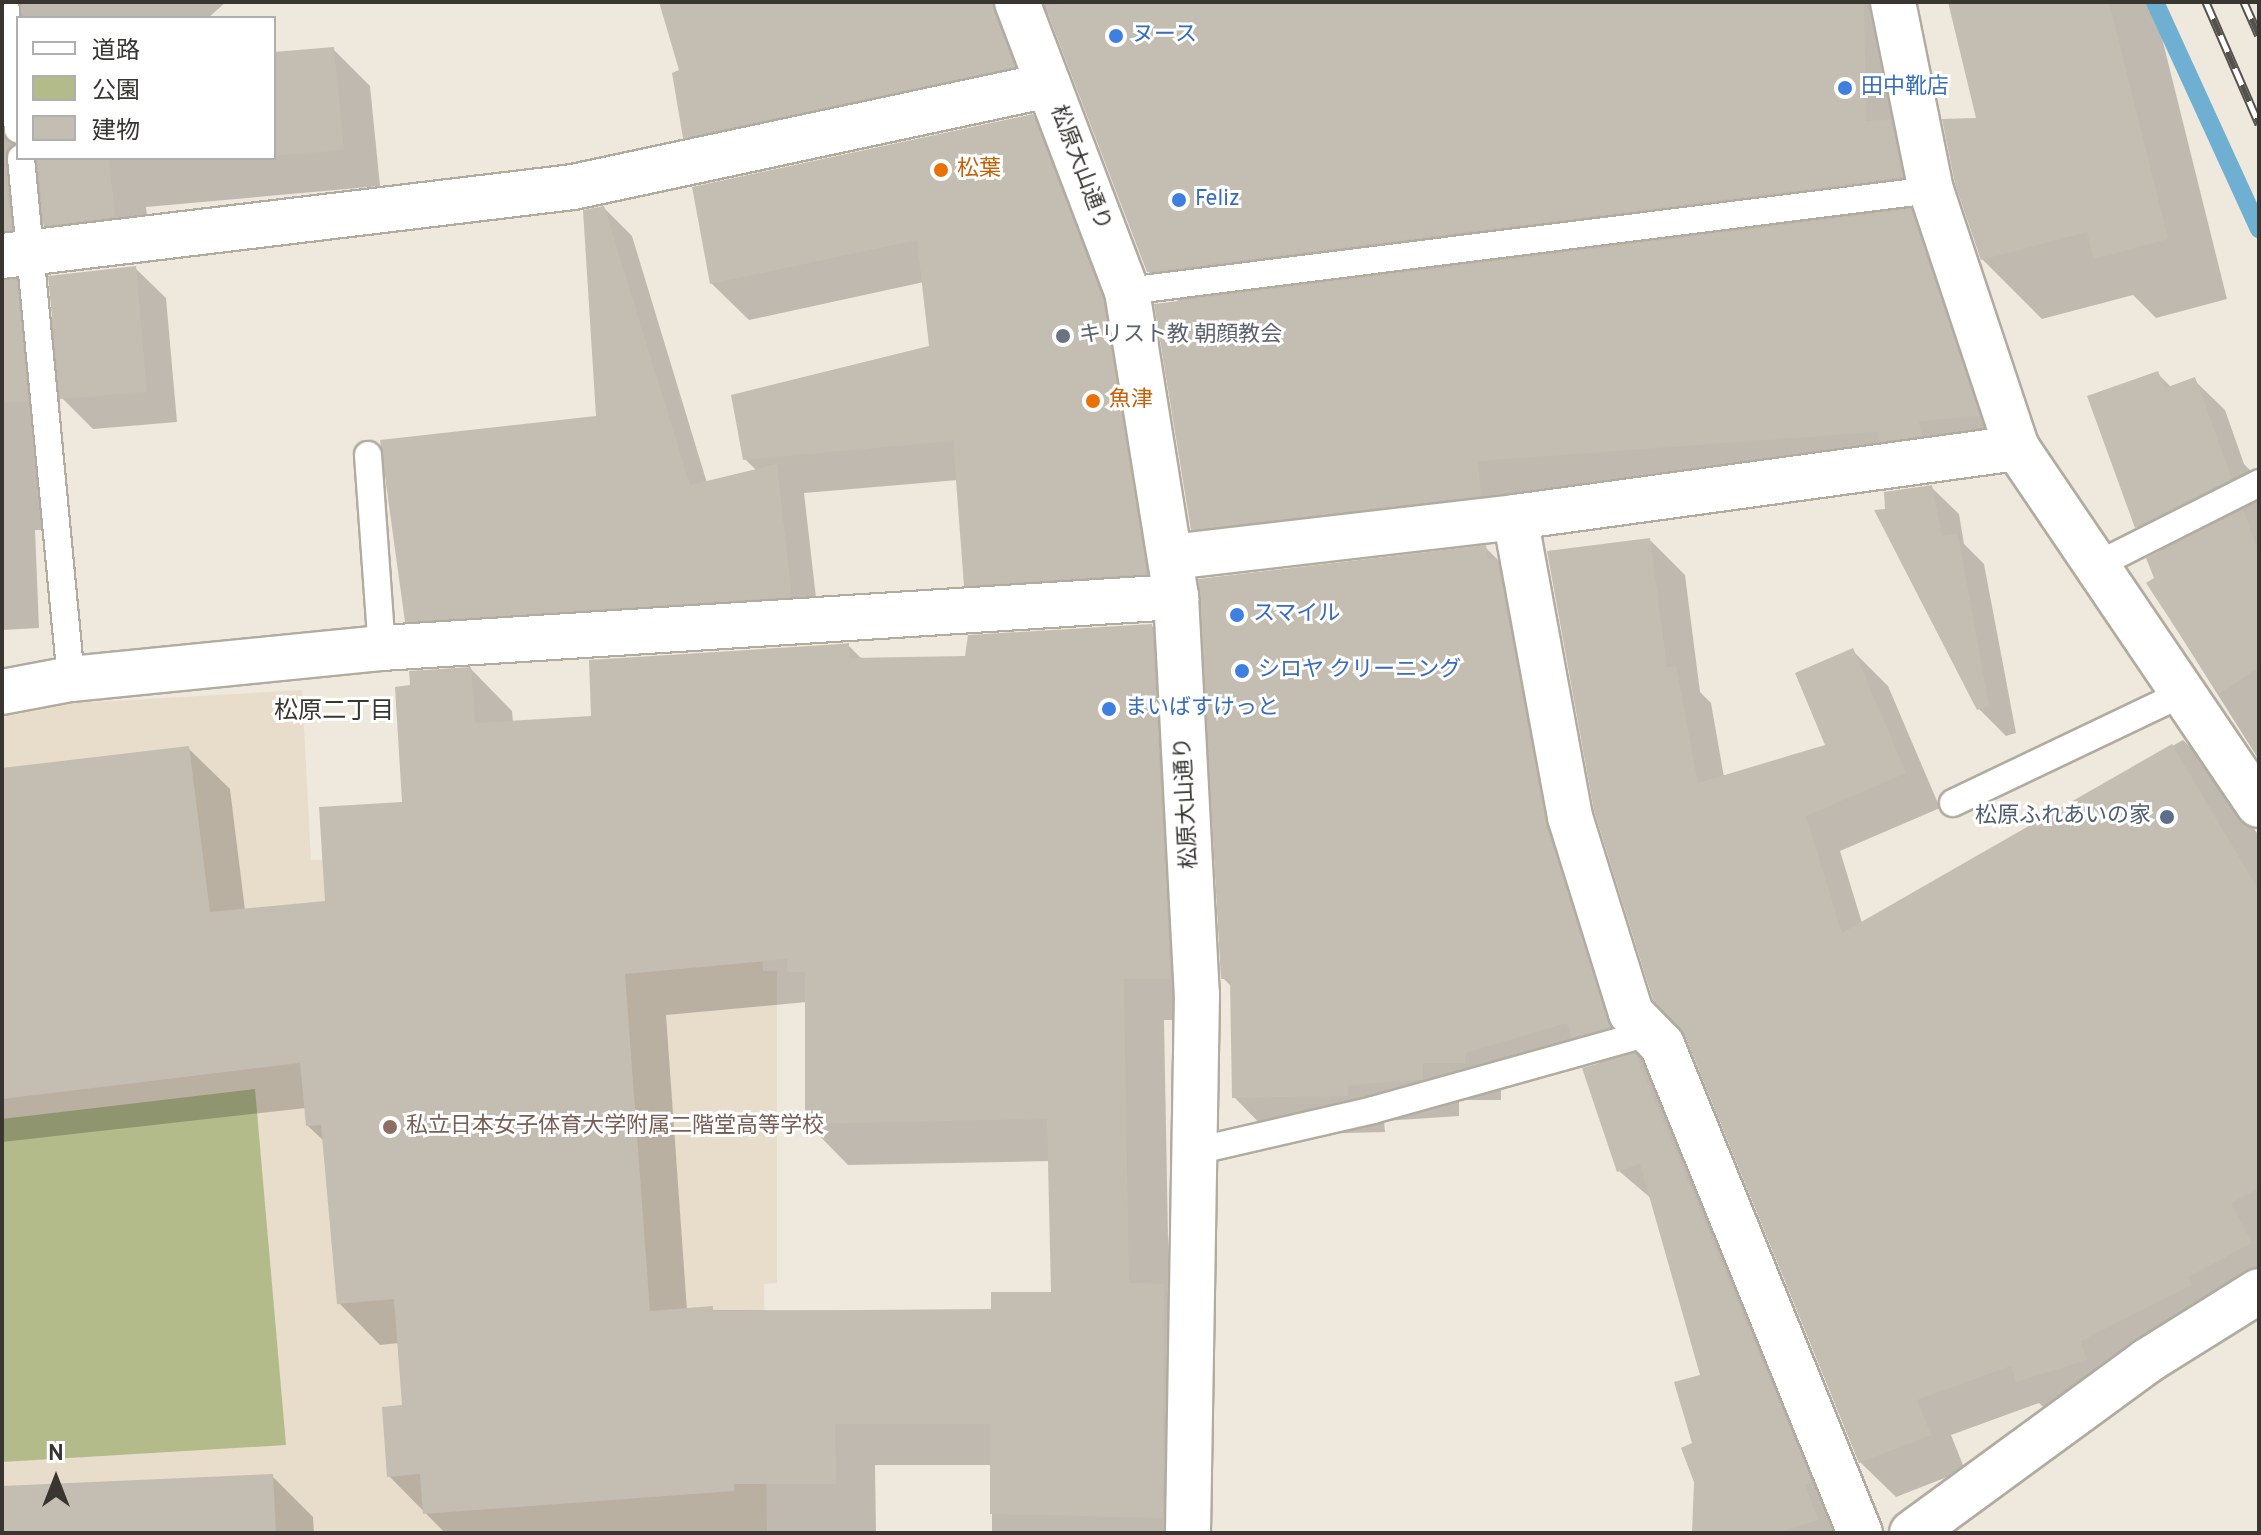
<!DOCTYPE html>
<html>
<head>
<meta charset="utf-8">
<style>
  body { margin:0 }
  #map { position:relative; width:2261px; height:1535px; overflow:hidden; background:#efe8dd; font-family:Overpass,"Noto Sans JP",sans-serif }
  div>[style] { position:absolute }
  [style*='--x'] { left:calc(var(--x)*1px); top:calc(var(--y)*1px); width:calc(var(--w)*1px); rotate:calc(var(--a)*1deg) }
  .built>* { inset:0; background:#e8ddcb }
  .green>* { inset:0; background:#b3bb8b }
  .shadow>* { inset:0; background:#0003 }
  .stream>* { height:18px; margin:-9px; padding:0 9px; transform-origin:9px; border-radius:9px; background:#6eafd2 }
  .building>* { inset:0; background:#c4bdb2 }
  .roads { filter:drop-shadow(2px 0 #b1aba0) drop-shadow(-2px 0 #b1aba0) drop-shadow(0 2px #b1aba0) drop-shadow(0 -2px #b1aba0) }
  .lane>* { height:26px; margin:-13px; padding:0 13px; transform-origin:13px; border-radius:13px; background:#fff }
  .street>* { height:44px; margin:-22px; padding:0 22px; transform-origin:22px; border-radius:22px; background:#fff }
  .rail>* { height:9px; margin-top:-4.5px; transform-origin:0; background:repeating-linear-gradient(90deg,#fff 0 18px,#55514c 0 36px); box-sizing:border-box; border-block:2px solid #55514c }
  .dots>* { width:22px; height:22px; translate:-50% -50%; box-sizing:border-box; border:4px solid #fff; border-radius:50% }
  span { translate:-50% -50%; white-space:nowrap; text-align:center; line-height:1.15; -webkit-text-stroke:6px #fff; paint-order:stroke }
  .shop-label { font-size:22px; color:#366cbe }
  .left { translate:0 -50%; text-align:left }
  .street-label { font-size:22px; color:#393632 }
  .food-label { font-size:22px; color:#c56008 }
  .worship-label { font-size:22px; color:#5b616d }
  .service-label { font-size:22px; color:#4e5e75 }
  .right { translate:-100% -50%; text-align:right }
  .education-label { font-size:22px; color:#785e54 }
  .neighbourhood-label { font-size:24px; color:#393632 }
  .frame { position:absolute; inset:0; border:4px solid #393632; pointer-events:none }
  .legend { position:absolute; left:16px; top:16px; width:260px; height:144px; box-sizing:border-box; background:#fff; border:2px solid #b0afad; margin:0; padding:10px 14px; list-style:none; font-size:24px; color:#393632 }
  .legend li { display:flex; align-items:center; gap:16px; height:40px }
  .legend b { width:40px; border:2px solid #b0afad }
  .north { position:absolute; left:16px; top:1439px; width:80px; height:80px; -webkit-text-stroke:6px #fff; paint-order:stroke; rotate:0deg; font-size:22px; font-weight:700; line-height:32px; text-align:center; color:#393632 }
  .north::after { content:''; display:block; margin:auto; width:28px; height:36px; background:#393632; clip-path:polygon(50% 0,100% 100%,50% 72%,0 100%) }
</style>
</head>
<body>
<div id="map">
  <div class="built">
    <i style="clip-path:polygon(302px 690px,311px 860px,759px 851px,763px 971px,777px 971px,777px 1283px,764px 1284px,767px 1533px,2px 1533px,2px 717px,76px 703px)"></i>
  </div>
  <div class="green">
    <i style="clip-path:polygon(255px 1089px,286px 1445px,2px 1462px,2px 1119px)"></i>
  </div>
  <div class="shadow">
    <i style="clip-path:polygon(2px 2px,226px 2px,208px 18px,18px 18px,18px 158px,274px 158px,274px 54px,333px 49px,370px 86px,380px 186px,146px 207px,151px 253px,82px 262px,43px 223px,48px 266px,23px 273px,18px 284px,55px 320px,135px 268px,166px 298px,177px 422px,93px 429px,60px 396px,62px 530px,35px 530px,39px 628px,2px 630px)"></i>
    <i style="clip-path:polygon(662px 2px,1900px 2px,1938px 214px,1916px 216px,1944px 245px,2012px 449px,1905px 465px,1510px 494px,1514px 529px,1226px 562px,1192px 529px,1180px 303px,1148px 271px,1051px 14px,1044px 15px,1050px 103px,722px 173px,685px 137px,682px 71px)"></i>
    <i style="clip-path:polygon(1950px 2px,2153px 2px,2227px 299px,2156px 318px,2133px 295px,2042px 319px,1982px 259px,1979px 120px)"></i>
    <i style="clip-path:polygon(1032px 116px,1069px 153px,1138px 336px,1182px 610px,1002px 621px,966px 585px,958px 480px,804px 493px,819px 624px,435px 649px,407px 621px,598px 418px,604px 208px,632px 236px,707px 483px,757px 471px,745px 459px,931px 347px,924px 282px,749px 320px,712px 284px,695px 188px)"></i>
    <i style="clip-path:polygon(2157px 373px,2172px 388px,2194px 380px,2225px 410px,2244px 464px,2259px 479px,2259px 760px,2148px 584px,2156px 579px,2162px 552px,2137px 527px)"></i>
    <i style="clip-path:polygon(1931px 487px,1959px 514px,1964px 544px,1984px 564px,2016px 733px,2006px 736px,1979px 709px,1888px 510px)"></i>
    <i style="clip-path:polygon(1650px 540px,1685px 575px,1700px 692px,1711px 703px,1724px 777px,1827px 746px,1853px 651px,1888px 686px,1940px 808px,1840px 851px,1862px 923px,2183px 740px,2218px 776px,2259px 836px,2259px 1293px,2053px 1416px,2039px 1403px,1951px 1435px,1965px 1470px,1896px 1497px,1860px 1462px,1687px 1035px)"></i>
    <i style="clip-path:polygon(1486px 548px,1523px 585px,1644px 1065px,1665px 1086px,1840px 1533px,1694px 1533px,1694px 1444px,1703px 1376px,1653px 1200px,1619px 1171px,1598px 1061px,1501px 1090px,1501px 1100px,1459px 1100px,1459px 1116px,1384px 1121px,1385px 1132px,1271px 1135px,1234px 1097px,1232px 987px,1223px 978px)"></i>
    <i style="clip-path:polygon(evenodd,1152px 626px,1193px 667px,1212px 1020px,1164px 1020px,1169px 1291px,1205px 1328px,1205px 1533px,992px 1533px,992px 1465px,875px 1465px,876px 1533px,445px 1533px,389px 1476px,404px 1407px,399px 1343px,380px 1345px,339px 1303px,325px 1142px,308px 1126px,306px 1108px,2px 1142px,2px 771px,188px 748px,230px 789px,245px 910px,327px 902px,405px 803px,471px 669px,512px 711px,513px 723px,593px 718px,848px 645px,862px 659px,966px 657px,1152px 626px,807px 1002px,807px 1123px,848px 1165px,1050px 1161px,1053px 1294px,993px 1311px,687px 1310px,666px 1015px,807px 1002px)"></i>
    <i style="clip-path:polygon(272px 1476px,313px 1517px,314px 1533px,2px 1533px,2px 1488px)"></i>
  </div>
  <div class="stream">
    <i style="--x:2155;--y:2;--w:250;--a:65.4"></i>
  </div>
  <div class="building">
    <i style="clip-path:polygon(659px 2px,993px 2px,1015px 67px,683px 138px,672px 73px,679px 70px)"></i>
    <i style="clip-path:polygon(1082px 2px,1864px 2px,1866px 121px,1891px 120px,1903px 177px,1147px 272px,1045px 6px)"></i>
    <i style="clip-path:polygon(1948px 2px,2109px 2px,2168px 239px,2094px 259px,2087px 232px,1981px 260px,1955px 184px,1942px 119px,1976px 118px)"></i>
    <i style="clip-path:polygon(334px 47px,344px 150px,274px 156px,274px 52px)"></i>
    <i style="clip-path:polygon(1033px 114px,1103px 298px,1147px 574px,964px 586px,953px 441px,743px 460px,731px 395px,929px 346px,917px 240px,710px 284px,692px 187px)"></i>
    <i style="clip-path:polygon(2px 158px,12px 230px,2px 231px)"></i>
    <i style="clip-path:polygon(37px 158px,109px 158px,115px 217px,44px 226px)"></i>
    <i style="clip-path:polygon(604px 206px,690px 485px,777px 464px,792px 597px,405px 622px,380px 440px,596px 416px,583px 210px)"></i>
    <i style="clip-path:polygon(1911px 209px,1980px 416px,1919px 421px,1922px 436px,1879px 442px,1878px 432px,1478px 461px,1481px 496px,1191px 530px,1154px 304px)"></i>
    <i style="clip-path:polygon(136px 266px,147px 392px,60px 399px,48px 276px)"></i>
    <i style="clip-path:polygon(17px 279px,28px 401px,2px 403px,2px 280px)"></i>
    <i style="clip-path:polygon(2158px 371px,2165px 388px,2195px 377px,2232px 479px,2135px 528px,2087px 396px)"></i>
    <i style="clip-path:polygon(1932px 485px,1942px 536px,1958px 534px,1989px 706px,1977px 710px,1874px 510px,1885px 509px,1884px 492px)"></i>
    <i style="clip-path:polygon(2243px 509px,2259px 553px,2259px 667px,2219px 694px,2146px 583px,2154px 578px,2146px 558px)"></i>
    <i style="clip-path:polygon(1650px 538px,1667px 667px,1676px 666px,1698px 783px,1825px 745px,1795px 673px,1853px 648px,1906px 773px,1806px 816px,1842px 933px,2172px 744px,2259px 891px,2259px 1189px,2231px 1203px,2252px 1243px,2188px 1277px,2192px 1285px,2081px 1341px,2087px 1360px,2016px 1382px,2011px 1366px,1917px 1400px,1931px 1435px,1859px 1463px,1685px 1036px,1653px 1000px,1594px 811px,1547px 551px)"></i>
    <i style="clip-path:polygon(1486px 545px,1488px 559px,1497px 558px,1546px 824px,1611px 1027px,1572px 1038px,1567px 1023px,1465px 1053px,1465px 1063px,1423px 1063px,1423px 1080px,1348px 1085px,1348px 1096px,1232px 1098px,1230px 979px,1221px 979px,1198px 579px)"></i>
    <i style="clip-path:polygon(evenodd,1152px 624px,1171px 979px,1124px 979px,1129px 1283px,1164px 1284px,1163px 1518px,990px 1514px,990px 1424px,835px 1424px,836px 1484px,734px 1484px,734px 1491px,423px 1514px,420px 1474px,387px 1477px,382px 1407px,402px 1405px,394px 1299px,337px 1304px,321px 1125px,306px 1126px,300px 1063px,2px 1099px,2px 768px,189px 746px,210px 912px,325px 901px,319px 807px,402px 802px,395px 687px,410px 685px,409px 671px,471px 667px,475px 723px,591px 716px,589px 660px,841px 644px,849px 643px,849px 658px,965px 656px,968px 635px,1152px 624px,787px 959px,787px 972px,805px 972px,805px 1124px,1047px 1119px,1051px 1292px,991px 1292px,991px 1309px,713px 1311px,713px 1306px,650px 1311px,625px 974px,787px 959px)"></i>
    <i style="clip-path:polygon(1635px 1053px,1812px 1482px,1805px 1485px,1818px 1520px,1777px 1533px,1692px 1533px,1694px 1482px,1681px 1448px,1692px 1443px,1674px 1382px,1700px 1375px,1640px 1164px,1617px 1172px,1582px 1068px)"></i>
    <i style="clip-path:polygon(273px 1474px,276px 1533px,2px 1533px,2px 1486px)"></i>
  </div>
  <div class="roads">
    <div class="lane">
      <i style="--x:5;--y:2;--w:128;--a:84.2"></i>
      <i style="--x:21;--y:158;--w:523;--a:84.52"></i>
      <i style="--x:1127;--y:291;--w:810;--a:-7.16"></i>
      <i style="--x:368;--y:455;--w:194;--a:85.9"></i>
      <i style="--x:2093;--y:567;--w:186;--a:-26.8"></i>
      <i style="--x:1953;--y:803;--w:254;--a:-25.5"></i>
      <i style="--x:1196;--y:1151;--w:182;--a:-13"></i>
      <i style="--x:1373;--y:1110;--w:287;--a:-15.6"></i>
    </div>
    <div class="street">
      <i style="--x:1017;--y:2;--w:309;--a:69.2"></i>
      <i style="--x:1127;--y:291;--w:310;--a:80.9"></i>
      <i style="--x:1176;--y:597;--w:398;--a:87"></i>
      <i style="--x:1197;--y:994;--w:539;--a:90.96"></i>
      <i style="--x:1893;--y:2;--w:192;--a:78.6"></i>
      <i style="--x:1931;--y:190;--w:272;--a:71.6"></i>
      <i style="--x:2017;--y:448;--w:431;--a:55.9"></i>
      <i style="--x:2;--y:256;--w:575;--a:-6.89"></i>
      <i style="--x:573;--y:187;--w:486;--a:-12.1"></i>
      <i style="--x:1515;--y:517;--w:305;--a:79.6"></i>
      <i style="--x:1570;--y:817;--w:205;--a:72.7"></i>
      <i style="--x:1631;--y:1013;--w:45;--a:45.9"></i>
      <i style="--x:1662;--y:1045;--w:527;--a:67.92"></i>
      <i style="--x:1171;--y:557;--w:346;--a:-6.6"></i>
      <i style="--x:1515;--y:517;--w:507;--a:-7.83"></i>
      <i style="--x:2;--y:692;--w:70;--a:-10.7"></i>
      <i style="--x:71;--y:679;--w:313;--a:-5.7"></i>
      <i style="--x:382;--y:648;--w:796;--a:-3.68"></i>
      <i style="--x:1912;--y:1533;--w:291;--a:-36.2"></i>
      <i style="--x:2147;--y:1361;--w:132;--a:-32"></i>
    </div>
  </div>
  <div class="rail">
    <i style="--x:2206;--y:2;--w:133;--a:66.5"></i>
    <i style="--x:2244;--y:2;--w:36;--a:66"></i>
  </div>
  <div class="dots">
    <i style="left:1116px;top:36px;background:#3f7fe0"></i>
    <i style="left:1845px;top:88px;background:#3f7fe0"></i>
    <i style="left:941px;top:170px;background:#e8710a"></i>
    <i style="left:1179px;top:200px;background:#3f7fe0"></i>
    <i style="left:1063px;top:336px;background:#6b7280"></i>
    <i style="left:1093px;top:401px;background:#e8710a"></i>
    <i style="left:1237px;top:615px;background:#3f7fe0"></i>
    <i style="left:1242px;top:671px;background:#3f7fe0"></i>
    <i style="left:1109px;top:709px;background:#3f7fe0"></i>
    <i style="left:2167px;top:817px;background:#5c6f8a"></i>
    <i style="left:390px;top:1127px;background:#8d6e63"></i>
  </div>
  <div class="shop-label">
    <span class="left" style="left:1132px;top:36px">ヌース</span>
    <span class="left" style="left:1861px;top:88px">田中靴店</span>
    <span class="left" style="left:1195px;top:200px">Feliz</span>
    <span class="left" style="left:1253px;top:615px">スマイル</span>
    <span class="left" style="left:1258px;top:671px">シロヤ クリーニング</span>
    <span class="left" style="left:1125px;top:709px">まいばすけっと</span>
  </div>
  <div class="street-label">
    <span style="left:1080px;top:168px;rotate:69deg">松原大山通り</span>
    <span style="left:1187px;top:803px;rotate:-93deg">松原大山通り</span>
  </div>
  <div class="food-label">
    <span class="left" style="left:957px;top:170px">松葉</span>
    <span class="left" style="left:1109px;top:401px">魚津</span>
  </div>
  <div class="worship-label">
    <span class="left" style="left:1079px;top:336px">キリスト教 朝顔教会</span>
  </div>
  <div class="service-label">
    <span class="right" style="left:2151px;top:817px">松原ふれあいの家</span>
  </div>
  <div class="education-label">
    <span class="left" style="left:406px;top:1127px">私立日本女子体育大学附属二階堂高等学校</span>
  </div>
  <div class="neighbourhood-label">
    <span style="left:334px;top:713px">松原二丁目</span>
  </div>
  <div class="frame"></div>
  <ul class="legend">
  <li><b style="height:10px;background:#fff"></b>道路</li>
  <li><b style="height:22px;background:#b3bb8b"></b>公園</li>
  <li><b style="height:22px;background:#c4bdb2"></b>建物</li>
  </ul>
  <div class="north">N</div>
</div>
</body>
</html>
